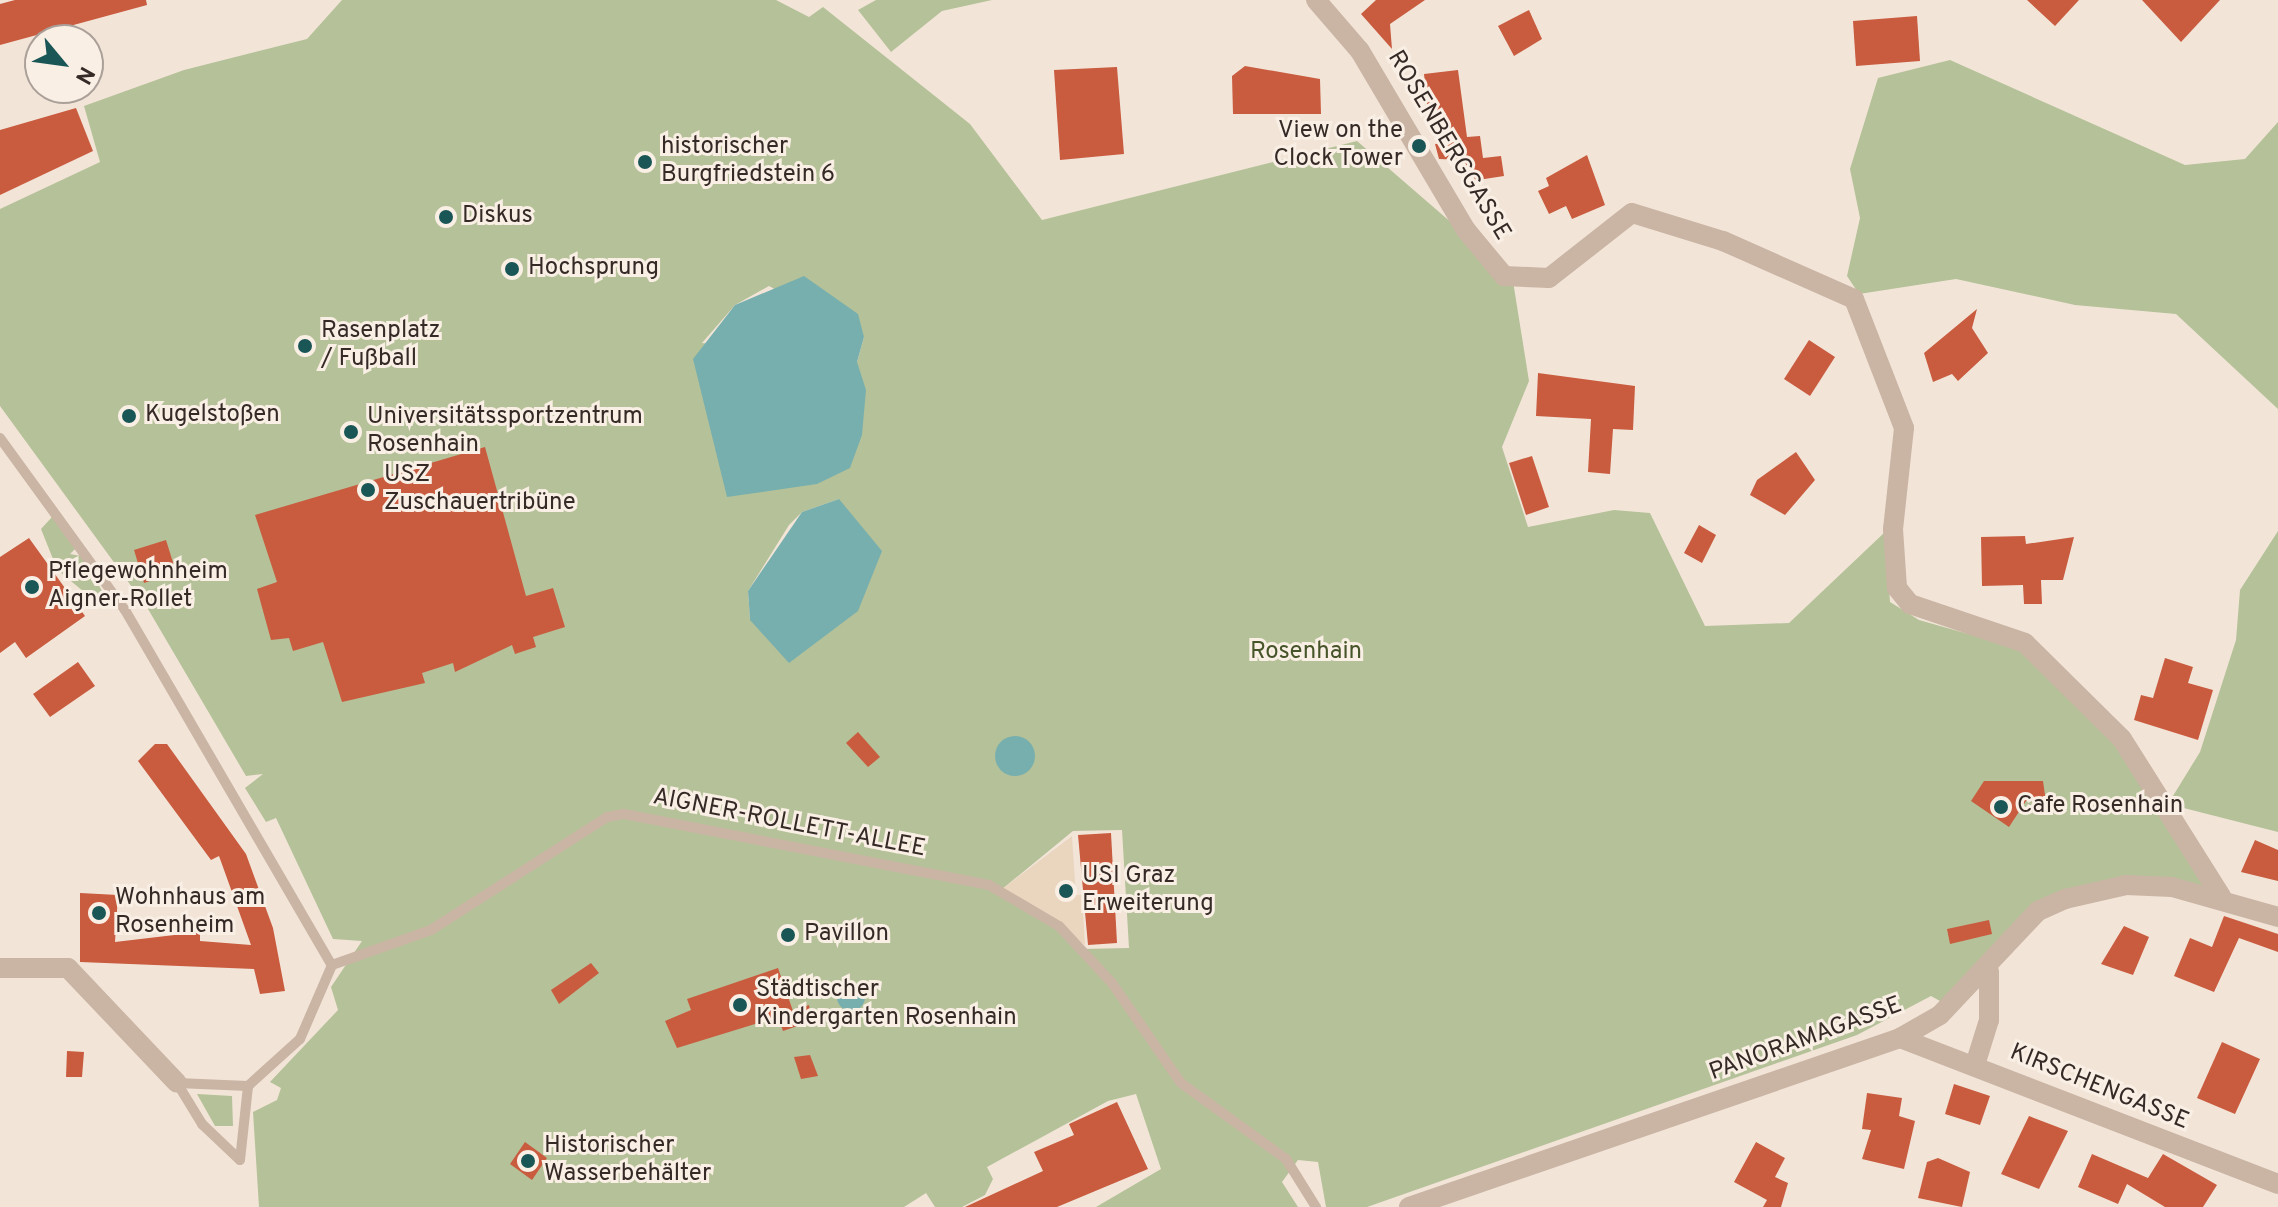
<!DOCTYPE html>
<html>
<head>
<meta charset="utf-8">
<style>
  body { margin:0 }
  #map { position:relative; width:2278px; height:1207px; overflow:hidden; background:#f2e5d8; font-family:Overpass,sans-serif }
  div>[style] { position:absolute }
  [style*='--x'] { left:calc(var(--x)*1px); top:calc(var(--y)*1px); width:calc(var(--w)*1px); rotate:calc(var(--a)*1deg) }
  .green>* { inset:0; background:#b5c198 }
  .plaza>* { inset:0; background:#ead5bf }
  .water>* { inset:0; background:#77afaf }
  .round { border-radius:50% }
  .building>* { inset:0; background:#c95b3f }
  .service>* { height:10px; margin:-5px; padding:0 5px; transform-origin:5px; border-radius:5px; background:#cab4a4 }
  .minor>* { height:20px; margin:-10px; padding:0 10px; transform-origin:10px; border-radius:10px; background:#cab4a4 }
  .dots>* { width:22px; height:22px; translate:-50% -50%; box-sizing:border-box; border:4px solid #f9efe5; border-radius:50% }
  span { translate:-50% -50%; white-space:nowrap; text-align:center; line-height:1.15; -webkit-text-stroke:6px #f9efe5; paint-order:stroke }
  .poi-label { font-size:24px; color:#352a26 }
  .right { translate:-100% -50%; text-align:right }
  .left { translate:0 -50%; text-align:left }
  .street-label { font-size:24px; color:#352a26 }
  .park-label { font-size:24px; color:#465429 }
  .north { position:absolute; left:24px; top:24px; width:80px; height:80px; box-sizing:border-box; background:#f9efe5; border:2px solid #aba099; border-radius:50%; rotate:119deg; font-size:22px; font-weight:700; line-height:32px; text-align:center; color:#352a26 }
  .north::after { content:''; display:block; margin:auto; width:28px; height:36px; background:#1b5657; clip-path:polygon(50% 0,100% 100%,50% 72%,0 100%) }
</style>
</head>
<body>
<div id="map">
  <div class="green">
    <i style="clip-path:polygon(evenodd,342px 0,776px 0,809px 17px,823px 7px,970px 124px,1042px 220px,1357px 141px,1512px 275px,1529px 381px,1502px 447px,1528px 527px,1614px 510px,1650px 513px,1705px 626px,1789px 623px,1885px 532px,1890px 602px,1919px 620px,2018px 648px,2104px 718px,2221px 896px,2172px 887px,2065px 899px,1940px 1001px,1931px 996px,1857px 1035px,1367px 1207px,1326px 1207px,1318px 1162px,1298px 1160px,1282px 1182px,1298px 1207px,1096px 1207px,1161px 1169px,1136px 1094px,1108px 1101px,987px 1167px,993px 1179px,985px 1195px,962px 1207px,935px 1207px,926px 1193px,904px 1207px,259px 1207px,253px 1112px,277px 1100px,281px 1088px,270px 1082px,338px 1010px,331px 987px,362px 941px,333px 939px,276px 818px,266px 822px,245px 788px,263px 774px,246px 776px,148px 609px,0 406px,0 209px,100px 162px,84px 106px,184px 70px,307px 39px,342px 0,769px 286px,864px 337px,857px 362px,702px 343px,735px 305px,769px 286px,342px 0,839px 499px,750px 620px,748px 591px,789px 525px,802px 512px,839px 499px,342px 0,1122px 830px,1129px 948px,1081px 949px,1029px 902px,1001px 890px,1073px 831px,1122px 830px)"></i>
    <i style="clip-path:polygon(876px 0,992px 0,942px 11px,891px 52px,858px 10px)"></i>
    <i style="clip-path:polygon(1950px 60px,2185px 165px,2245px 159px,2278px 122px,2278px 409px,2176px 314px,2075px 305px,1956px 279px,1859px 294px,1847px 276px,1860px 218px,1850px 169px,1878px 78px)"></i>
    <i style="clip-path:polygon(52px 517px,76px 548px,70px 554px,81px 556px,107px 599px,95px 601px,60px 572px,66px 560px,53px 559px,41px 529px)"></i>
    <i style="clip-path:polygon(2278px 531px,2278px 832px,2168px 804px,2200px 752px,2236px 640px,2240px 590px)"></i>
    <i style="clip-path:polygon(197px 1094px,232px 1096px,233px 1126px,215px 1126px)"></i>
  </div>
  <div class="plaza">
    <i style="clip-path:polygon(1072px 836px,1076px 895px,1082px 895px,1085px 945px,1001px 890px)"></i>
  </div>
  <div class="water">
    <i style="clip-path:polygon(804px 276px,858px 314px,864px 337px,857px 362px,866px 390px,862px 435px,850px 468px,817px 484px,727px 497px,693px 359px,735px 305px)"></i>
    <i style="clip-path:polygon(839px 499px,882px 551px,858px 611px,789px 663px,750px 620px,748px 591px,802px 512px)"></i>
    <i class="round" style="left:995px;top:736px;width:40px;height:40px"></i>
    <i class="round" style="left:837px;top:983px;width:28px;height:28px"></i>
  </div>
  <div class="building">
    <i style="clip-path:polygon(15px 0,146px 0,147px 5px,0 45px,0 4px)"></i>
    <i style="clip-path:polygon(1376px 0,1425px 0,1390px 24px,1392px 49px,1361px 14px)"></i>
    <i style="clip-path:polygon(2027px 0,2079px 0,2055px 26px)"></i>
    <i style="clip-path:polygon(2142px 0,2220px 0,2181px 42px)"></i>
    <i style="clip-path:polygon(1529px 10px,1542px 39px,1514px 56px,1498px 26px)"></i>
    <i style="clip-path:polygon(1917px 16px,1920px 61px,1856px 66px,1853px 21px)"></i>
    <i style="clip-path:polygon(1245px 66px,1320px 79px,1321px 114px,1233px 114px,1232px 76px)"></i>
    <i style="clip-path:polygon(1117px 67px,1124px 154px,1060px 160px,1054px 70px)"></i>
    <i style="clip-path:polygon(1458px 70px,1467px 137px,1480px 136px,1483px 158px,1501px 156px,1504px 176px,1465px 182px,1462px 160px,1439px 159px,1435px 144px,1447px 143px,1442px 112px,1428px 113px,1424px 74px)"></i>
    <i style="clip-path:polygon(76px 108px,93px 151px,0 195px,0 130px)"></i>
    <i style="clip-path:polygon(1587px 155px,1605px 205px,1572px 219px,1566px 206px,1549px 214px,1538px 191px,1549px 186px,1546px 178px)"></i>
    <i style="clip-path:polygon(1977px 309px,1972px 328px,1988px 353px,1958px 381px,1952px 374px,1933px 382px,1924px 353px)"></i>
    <i style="clip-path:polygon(1809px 340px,1835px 357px,1810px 396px,1784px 379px)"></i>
    <i style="clip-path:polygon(1538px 373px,1635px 386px,1633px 430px,1613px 429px,1610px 474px,1588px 472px,1591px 419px,1536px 416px)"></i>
    <i style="clip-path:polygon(485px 447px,526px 596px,553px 588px,565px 627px,533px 637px,536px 647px,515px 654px,512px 645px,455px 672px,453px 663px,422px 673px,425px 683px,342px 702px,323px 642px,293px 651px,289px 638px,271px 640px,257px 589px,277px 582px,255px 515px)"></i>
    <i style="clip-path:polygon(1796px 452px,1815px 480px,1785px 515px,1750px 495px,1757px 480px)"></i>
    <i style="clip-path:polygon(1532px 456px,1549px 507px,1526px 515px,1509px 463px)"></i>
    <i style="clip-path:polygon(1699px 525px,1716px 535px,1702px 563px,1684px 553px)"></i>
    <i style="clip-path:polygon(2025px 536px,2026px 544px,2074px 537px,2063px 580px,2041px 580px,2042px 604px,2024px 604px,2023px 585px,1982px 586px,1981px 537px)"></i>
    <i style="clip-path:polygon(29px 538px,85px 616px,26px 658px,15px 642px,0 653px,0 557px)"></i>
    <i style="clip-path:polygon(166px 540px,176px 572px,144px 583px,134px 550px)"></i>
    <i style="clip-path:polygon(2165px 658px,2193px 667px,2188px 683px,2213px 690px,2198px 740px,2134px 720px,2141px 695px,2153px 698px)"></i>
    <i style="clip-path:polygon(78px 662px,95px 686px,50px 717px,33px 694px)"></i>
    <i style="clip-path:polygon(858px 732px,880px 757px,868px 767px,846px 743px)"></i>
    <i style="clip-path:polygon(155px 744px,167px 744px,246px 854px,273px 928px,285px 991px,260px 994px,254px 969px,80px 962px,80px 893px,118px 895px,115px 942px,200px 932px,200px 941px,251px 945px,219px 856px,211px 860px,138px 761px)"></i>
    <i style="clip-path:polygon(1984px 781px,2043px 781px,2046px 802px,2026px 801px,2009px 827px,1971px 801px)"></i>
    <i style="clip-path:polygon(1111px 833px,1117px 943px,1088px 945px,1078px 835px)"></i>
    <i style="clip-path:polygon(2255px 840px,2278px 850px,2278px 881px,2241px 872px)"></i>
    <i style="clip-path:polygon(2224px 916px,2278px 934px,2278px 952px,2239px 938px,2214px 992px,2174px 976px,2190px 938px,2212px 947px)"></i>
    <i style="clip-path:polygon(1989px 920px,1992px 934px,1950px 944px,1947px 929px)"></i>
    <i style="clip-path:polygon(2124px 926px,2149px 937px,2133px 975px,2101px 964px)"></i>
    <i style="clip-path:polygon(591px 963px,599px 973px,559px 1004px,551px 990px)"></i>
    <i style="clip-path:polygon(778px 968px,793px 1011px,809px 1005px,812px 1021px,783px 1031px,778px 1017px,677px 1048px,665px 1021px,691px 1010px,687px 999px)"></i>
    <i style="clip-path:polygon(2222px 1042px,2260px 1059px,2235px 1114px,2197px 1098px)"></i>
    <i style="clip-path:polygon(67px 1051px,84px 1052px,82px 1077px,66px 1077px)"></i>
    <i style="clip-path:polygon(810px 1055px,818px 1076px,801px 1079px,794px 1057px)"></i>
    <i style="clip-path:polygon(1954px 1084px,1990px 1096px,1980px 1125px,1945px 1114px)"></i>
    <i style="clip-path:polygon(1867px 1093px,1902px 1098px,1899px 1116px,1915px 1121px,1904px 1169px,1862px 1159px,1871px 1130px,1862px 1129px)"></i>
    <i style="clip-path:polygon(1117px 1102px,1148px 1169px,1057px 1207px,965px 1207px,1043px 1171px,1034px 1152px,1074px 1135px,1069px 1124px)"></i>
    <i style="clip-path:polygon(2029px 1116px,2068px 1131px,2039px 1189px,2001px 1174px)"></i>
    <i style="clip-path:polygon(525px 1142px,547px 1158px,532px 1180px,510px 1164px)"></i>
    <i style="clip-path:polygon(1756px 1142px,1785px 1158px,1775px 1177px,1788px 1183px,1781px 1207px,1763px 1207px,1767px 1200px,1734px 1182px)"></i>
    <i style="clip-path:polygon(2092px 1154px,2148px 1178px,2163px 1154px,2217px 1185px,2203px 1207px,2165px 1207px,2127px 1184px,2118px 1204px,2078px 1187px)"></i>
    <i style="clip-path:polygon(1938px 1158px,1970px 1172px,1962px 1207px,1918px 1198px,1927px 1162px)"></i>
  </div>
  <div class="service">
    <i style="--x:0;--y:438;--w:213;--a:54"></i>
    <i style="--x:125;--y:610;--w:411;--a:59.8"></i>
    <i style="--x:332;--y:965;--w:105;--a:-19.5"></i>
    <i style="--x:431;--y:930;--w:209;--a:-32.7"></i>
    <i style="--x:607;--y:817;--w:17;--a:-10"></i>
    <i style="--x:624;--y:814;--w:372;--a:11"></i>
    <i style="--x:989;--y:885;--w:81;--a:30.4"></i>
    <i style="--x:1059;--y:926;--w:78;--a:47.1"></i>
    <i style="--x:1112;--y:983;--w:121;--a:55.4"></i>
    <i style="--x:1181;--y:1083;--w:130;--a:35.9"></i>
    <i style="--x:1286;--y:1159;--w:57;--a:58"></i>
    <i style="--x:177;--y:1083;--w:71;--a:2.4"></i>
    <i style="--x:248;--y:1086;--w:70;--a:-42.1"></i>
    <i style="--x:300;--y:1039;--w:81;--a:-66.6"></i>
    <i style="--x:177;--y:1083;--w:48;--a:58.6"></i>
    <i style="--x:202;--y:1124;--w:52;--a:43.5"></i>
    <i style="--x:240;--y:1160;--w:74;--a:-83.8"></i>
  </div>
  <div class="minor">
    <i style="--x:1316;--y:0;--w:67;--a:49.2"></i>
    <i style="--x:1360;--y:51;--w:208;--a:59.4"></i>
    <i style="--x:1466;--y:230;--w:60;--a:50.4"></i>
    <i style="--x:1504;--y:276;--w:45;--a:2.5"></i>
    <i style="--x:1549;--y:278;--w:105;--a:-38.1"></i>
    <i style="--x:1632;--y:213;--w:95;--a:17.1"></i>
    <i style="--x:1723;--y:241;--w:143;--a:23.9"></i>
    <i style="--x:1854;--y:299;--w:138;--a:68.8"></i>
    <i style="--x:1904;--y:428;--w:102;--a:96.2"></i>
    <i style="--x:1893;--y:529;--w:59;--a:86.1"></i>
    <i style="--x:1897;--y:588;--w:21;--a:51"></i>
    <i style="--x:1910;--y:604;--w:121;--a:18.7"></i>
    <i style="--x:2025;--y:643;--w:136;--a:44.7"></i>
    <i style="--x:2122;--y:739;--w:186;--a:57.8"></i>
    <i style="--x:0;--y:968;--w:68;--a:0"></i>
    <i style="--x:68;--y:968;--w:158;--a:46.5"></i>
    <i style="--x:1900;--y:1038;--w:405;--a:21.1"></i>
    <i style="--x:1975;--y:1065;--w:47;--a:-72.7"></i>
    <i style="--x:1989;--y:1020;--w:49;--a:-90"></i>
    <i style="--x:1409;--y:1207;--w:519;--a:-18.99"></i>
    <i style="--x:1900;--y:1038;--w:46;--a:-29.9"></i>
    <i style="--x:1940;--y:1015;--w:143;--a:-46.7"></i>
    <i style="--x:2038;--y:911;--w:30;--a:-24"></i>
    <i style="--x:2065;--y:899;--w:63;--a:-12.9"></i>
    <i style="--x:2126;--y:885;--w:46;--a:2.5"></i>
    <i style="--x:2172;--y:887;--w:110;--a:15.8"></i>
  </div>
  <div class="dots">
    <i style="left:1419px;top:146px;background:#1b5657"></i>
    <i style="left:645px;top:162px;background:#1b5657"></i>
    <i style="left:446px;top:217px;background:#1b5657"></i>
    <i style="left:512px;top:269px;background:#1b5657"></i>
    <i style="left:305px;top:346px;background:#1b5657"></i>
    <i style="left:129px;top:416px;background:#1b5657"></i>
    <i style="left:351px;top:432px;background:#1b5657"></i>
    <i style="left:368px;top:490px;background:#1b5657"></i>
    <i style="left:32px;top:587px;background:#1b5657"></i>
    <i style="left:2001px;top:807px;background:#1b5657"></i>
    <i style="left:1066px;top:891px;background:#1b5657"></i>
    <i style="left:99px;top:913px;background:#1b5657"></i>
    <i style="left:788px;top:935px;background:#1b5657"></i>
    <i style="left:740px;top:1005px;background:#1b5657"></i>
    <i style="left:528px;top:1161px;background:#1b5657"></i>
  </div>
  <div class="poi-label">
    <span class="right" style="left:1403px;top:146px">View on the<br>Clock Tower</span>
    <span class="left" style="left:661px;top:162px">historischer<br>Burgfriedstein 6</span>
    <span class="left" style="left:462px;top:217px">Diskus</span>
    <span class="left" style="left:528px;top:269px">Hochsprung</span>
    <span class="left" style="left:321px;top:346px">Rasenplatz<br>/ Fußball</span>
    <span class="left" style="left:145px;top:416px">Kugelstoßen</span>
    <span class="left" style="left:367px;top:432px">Universitätssportzentrum<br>Rosenhain</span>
    <span class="left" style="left:384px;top:490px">USZ<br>Zuschauertribüne</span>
    <span class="left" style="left:48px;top:587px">Pflegewohnheim<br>Aigner-Rollet</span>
    <span class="left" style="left:2017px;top:807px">Cafe Rosenhain</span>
    <span class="left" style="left:1082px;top:891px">USI Graz<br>Erweiterung</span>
    <span class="left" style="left:115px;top:913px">Wohnhaus am<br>Rosenheim</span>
    <span class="left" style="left:804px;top:935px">Pavillon</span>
    <span class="left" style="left:756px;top:1005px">Städtischer<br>Kindergarten Rosenhain</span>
    <span class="left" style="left:544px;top:1161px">Historischer<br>Wasserbehälter</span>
  </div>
  <div class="street-label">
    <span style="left:1448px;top:146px;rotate:59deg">ROSENBERGGASSE</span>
    <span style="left:789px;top:824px;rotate:11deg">AIGNER-ROLLETT-ALLEE</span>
    <span style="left:1806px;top:1040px;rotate:-20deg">PANORAMAGASSE</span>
    <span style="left:2099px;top:1088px;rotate:22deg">KIRSCHENGASSE</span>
  </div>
  <div class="park-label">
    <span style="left:1306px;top:653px">Rosenhain</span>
  </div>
  <div class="north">N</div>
</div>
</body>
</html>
